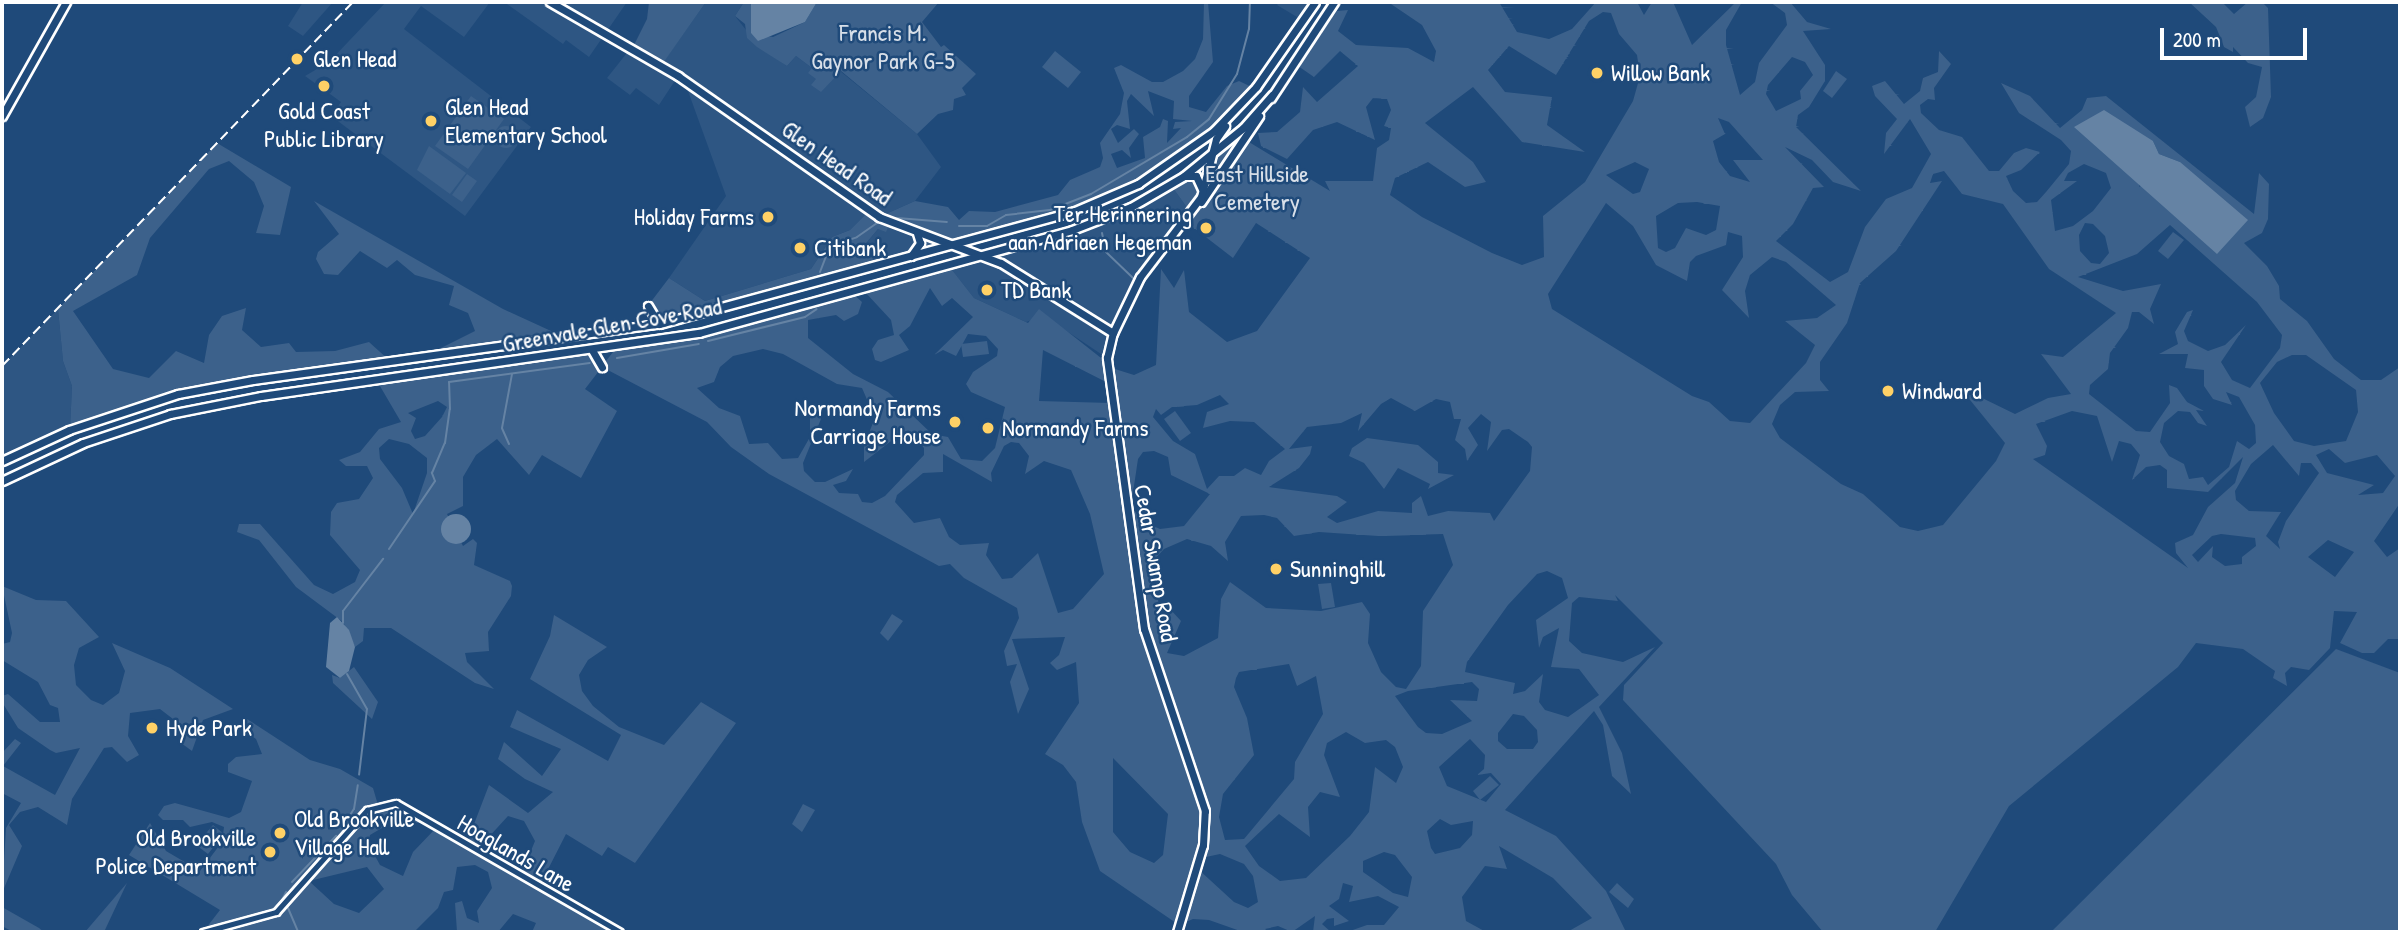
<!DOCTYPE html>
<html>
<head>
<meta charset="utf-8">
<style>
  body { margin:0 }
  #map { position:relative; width:2402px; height:934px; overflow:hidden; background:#1f4a7a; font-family:"Patrick Hand",sans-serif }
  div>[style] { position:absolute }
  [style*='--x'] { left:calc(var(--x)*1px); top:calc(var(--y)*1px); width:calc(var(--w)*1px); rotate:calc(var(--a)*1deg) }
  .built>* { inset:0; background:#2e5683 }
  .green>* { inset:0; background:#3c618b }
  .round { border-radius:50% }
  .water>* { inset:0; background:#6583a4 }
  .stream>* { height:2px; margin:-1px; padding:0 1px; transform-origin:1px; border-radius:1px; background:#6583a4 }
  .roads { filter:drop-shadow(2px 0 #fff) drop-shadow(-2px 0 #fff) drop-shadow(0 2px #fff) drop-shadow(0 -2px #fff) }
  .minor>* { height:5px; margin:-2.5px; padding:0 2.5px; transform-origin:2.5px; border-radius:2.5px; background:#1f4a7a }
  .major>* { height:7px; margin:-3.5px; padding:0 3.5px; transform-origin:3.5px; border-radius:3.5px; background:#1f4a7a }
  .rail>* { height:2px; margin-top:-1px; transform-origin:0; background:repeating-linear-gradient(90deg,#fff 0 10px,transparent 0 15px) }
  .dots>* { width:19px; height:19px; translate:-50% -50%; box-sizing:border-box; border:4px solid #1f4a7a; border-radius:50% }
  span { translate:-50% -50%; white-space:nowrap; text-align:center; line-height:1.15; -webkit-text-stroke:5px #1f4a7a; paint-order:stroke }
  .park-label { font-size:24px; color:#d8dfe8 }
  .poi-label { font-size:24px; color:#fff }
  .left { translate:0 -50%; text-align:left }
  .right { translate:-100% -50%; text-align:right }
  .street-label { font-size:24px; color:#fff }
  .frame { position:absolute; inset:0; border:4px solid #fff; pointer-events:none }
  .scale { position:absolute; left:2160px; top:28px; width:147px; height:32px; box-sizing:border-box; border:4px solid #fff; border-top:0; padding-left:9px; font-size:21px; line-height:24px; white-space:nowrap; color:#fff; -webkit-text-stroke:5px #1f4a7a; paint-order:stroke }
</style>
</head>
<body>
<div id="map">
  <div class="built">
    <i style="clip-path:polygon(303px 2px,333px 2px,303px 36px,288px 26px)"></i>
    <i style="clip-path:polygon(386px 2px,490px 2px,464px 37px,421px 6px,404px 29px,531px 127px,465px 216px,331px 116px,341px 102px,305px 76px,329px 62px)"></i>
    <i style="clip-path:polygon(504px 2px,627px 2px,589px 57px,566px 40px,563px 44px)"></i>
    <i style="clip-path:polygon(706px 2px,744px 2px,735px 16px,758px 45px,787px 66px,796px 56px,812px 68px,840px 71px,917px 134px,941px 167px,915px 201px,879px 217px,869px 211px,850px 230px,832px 237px,811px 269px,705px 301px,669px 278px,726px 196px,684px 80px,678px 76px,659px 105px,636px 88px,630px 95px,607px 78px,630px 49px,661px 65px)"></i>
    <i style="clip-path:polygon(1279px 2px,1314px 2px,1302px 20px,1277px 5px)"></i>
    <i style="clip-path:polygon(1170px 184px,1191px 213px,1154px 258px,1124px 308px,1107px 358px,1044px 316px,1026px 322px,974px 298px,948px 265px,1104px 218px)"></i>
    <i style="clip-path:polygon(890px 223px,917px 233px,918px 249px,871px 269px,862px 248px,878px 229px)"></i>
    <i style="clip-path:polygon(58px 309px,63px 361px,72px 386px,70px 429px,2px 461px,2px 366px)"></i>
  </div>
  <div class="green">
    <i style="clip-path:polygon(649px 2px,706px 2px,661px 66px,632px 49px,647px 19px)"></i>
    <i style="clip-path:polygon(744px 2px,751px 2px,751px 33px,773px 37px,805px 22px,817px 2px,939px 2px,922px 22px,941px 47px,944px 45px,976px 74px,962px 88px,966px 95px,954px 99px,953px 110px,938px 114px,917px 134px,841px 71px,821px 92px,811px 85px,816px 79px,808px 73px,812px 68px,796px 56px,787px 66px,757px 47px,747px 38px,745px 24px,735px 16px)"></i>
    <i style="clip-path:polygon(evenodd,1204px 2px,1208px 2px,1213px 62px,1189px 96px,1189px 107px,1206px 112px,1227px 86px,1239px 81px,1256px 89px,1163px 170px,1097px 203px,908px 258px,919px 236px,890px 223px,886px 232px,878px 229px,862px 248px,874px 252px,871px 269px,659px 324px,647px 307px,669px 278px,705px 301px,811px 269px,832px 237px,850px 230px,869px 211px,879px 217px,915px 201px,948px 207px,959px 220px,969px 211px,995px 212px,1058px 195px,1070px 180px,1100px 167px,1103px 158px,1100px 143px,1120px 114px,1124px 93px,1114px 68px,1121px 65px,1152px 82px,1163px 82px,1183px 71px,1195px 59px,1203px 39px,1204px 2px,1148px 91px,1174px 101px,1173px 119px,1192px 121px,1175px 122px,1173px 129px,1181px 128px,1167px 143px,1168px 121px,1163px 119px,1160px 127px,1143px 137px,1145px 158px,1117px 168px,1111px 154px,1122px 150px,1131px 158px,1129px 148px,1139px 134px,1134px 129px,1118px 143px,1111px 129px,1117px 125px,1130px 129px,1127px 101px,1131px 94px,1154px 116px,1148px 91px)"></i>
    <i style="clip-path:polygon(evenodd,1388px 2px,1499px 2px,1517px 32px,1549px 39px,1572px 29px,1596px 2px,1637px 2px,1644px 15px,1652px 2px,1673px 2px,1692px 45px,1736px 2px,1742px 2px,1726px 30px,1726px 45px,1740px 95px,1755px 82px,1759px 63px,1787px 25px,1785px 13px,1770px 2px,1790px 2px,1807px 22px,1831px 29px,1803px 31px,1825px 65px,1825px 81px,1809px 107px,1798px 115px,1796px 127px,1861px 191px,1833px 182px,1812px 160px,1785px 147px,1824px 187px,1813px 188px,1793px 224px,1776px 241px,1830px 282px,1848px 272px,1865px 227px,1886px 199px,1912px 188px,1931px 154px,1910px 119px,1884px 154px,1886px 133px,1897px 119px,1875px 96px,1872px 86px,1885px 81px,1904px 104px,1920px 91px,1923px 78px,1938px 72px,1939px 51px,1951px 64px,1934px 88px,1935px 100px,1928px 99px,1920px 105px,1921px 113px,1939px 130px,1962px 137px,1989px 171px,1999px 171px,2014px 153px,2026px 148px,2040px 152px,2021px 170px,2006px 176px,2013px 191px,2026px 203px,2037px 202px,2046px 192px,2069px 164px,2071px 151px,2061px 140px,2019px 113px,2001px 83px,2030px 96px,2060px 128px,2082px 110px,2087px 98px,2106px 96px,2254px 214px,2259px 173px,2269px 184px,2268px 219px,2262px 233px,2244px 243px,2267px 266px,2279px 286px,2280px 299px,2307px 321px,2334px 359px,2361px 380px,2381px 380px,2400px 367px,2400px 503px,2374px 541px,2387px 557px,2400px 548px,2400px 639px,2388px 639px,2374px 653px,2362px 653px,2340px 643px,2357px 612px,2334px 611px,2330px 648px,2309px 670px,2291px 667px,2285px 673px,2287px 686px,2273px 678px,2275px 671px,2243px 649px,2196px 643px,2178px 667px,2009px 806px,1935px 932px,1823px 932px,1792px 895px,1776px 864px,1623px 700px,1624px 685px,1663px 643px,1615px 595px,1618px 601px,1579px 597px,1572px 603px,1569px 641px,1582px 653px,1623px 662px,1655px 647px,1599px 707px,1622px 753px,1631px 794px,1612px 776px,1603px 725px,1594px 711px,1505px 810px,1556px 836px,1606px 891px,1626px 932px,1551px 932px,1569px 931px,1592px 918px,1553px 878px,1499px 846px,1507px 869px,1485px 866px,1462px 897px,1466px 921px,1486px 932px,1347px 932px,1367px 925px,1384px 925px,1399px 907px,1378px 896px,1349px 902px,1353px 886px,1343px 883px,1339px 899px,1329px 906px,1349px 921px,1334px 926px,1334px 918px,1327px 919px,1322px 924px,1331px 932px,1313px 932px,1315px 916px,1292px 932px,1278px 926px,1265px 929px,1269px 932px,1243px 932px,1209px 920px,1193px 919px,1179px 925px,1100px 871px,1082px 822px,1076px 782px,1063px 765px,1045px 754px,1079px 703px,1076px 662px,1057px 670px,1050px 663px,1059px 655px,1065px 637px,1012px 639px,1029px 689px,1018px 714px,1010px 682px,1017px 664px,1007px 666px,1004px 651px,1019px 618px,1017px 608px,964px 578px,950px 564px,939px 566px,769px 474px,731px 447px,707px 422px,602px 367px,585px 389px,617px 411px,581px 478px,542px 455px,529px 475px,497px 439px,476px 455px,463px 477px,463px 506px,447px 514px,463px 546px,473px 539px,477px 543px,474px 565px,510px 581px,512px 586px,511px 596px,488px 632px,489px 651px,465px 653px,467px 662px,494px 689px,475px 683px,391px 628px,364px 628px,363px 641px,355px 647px,343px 622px,296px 587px,259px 540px,237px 532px,239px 524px,260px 524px,314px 585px,333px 594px,355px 582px,360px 570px,330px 535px,331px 512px,337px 503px,359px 499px,373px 478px,367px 466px,346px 466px,339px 460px,360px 452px,379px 429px,401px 422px,377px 381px,591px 350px,602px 366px,617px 347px,675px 338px,852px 293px,862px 302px,858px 314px,844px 321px,836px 315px,808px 320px,808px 338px,853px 374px,888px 392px,932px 434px,948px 437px,961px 459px,982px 461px,995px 448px,1005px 407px,971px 392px,966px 384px,973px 372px,997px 356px,998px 349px,986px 336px,968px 334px,956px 356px,943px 350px,934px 355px,973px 317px,952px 298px,942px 306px,930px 288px,910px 326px,899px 335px,909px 350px,881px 362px,875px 360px,872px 349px,878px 340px,894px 335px,891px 320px,865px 292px,949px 266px,974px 298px,1028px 323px,1039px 309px,1115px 369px,1134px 375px,1156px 365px,1161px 269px,1174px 288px,1184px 270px,1189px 312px,1227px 342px,1257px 331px,1310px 258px,1256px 223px,1233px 258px,1185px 221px,1191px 213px,1170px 184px,1260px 112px,1244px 139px,1330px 191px,1325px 181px,1373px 181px,1377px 148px,1389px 140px,1391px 128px,1384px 126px,1391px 110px,1387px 99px,1373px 98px,1366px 107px,1375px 140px,1337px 122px,1313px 130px,1287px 159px,1261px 146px,1258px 133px,1277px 132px,1300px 112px,1303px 87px,1317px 102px,1358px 66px,1340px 51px,1314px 77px,1298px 66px,1337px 11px,1348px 10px,1338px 31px,1356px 45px,1408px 48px,1434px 62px,1436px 51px,1422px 25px,1388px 2px,1603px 12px,1611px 13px,1619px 34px,1637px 55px,1640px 76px,1633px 101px,1585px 182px,1543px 216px,1544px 257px,1522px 265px,1492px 253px,1422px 217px,1390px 195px,1395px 178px,1428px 162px,1465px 187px,1486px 182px,1473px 162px,1425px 123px,1473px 87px,1522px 142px,1585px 152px,1547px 125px,1552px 97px,1505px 92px,1488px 70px,1509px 46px,1556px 75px,1589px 21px,1603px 12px,1388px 2px,1792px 57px,1805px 62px,1813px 75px,1800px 91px,1801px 99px,1776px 111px,1766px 94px,1768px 85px,1792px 57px,1388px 2px,1718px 118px,1729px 122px,1763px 160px,1733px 160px,1750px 182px,1730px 176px,1719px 162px,1713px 141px,1725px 134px,1718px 118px,1388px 2px,2153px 141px,2159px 154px,2180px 162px,2139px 187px,2153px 141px,1388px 2px,1635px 162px,1649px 169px,1640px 192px,1633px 194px,1606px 175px,1635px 162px,1388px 2px,2084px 164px,2106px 173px,2111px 188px,2093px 211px,2073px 226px,2055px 231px,2051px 200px,2077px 181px,2064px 181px,2068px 173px,2084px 164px,1388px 2px,1944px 171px,1962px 194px,2003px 204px,2049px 269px,2116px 313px,2063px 357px,2041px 354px,2071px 394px,2048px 398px,2015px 414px,1976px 395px,1966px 395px,2005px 443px,1996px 461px,1943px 525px,1918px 531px,1900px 527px,1863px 494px,1841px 484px,1780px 438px,1772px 424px,1780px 405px,1795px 392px,1829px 391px,1820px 380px,1820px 362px,1847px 323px,1860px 283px,1896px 251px,1942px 181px,1930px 183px,1933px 174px,1944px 171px,1388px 2px,1697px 202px,1720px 206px,1716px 230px,1706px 235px,1686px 228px,1675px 248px,1666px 252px,1658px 248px,1656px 216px,1678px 203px,1697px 202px,1388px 2px,1606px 203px,1633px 226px,1656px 265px,1687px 281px,1690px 262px,1696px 256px,1726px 245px,1728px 232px,1742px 236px,1743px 257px,1722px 290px,1749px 318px,1745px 291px,1750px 275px,1772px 257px,1786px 262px,1836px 305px,1817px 318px,1785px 321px,1815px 345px,1806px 363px,1750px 423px,1730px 421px,1709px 402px,1692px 396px,1552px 309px,1548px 294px,1606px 203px,1388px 2px,2085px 223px,2093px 224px,2105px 236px,2109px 253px,2100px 264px,2091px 263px,2080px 251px,2079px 235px,2085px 223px,1388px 2px,2170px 225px,2257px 302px,2282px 335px,2280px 348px,2250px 388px,2232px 380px,2221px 362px,2246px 325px,2225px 345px,2208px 351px,2188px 341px,2184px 331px,2193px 310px,2187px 312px,2175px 332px,2178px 344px,2159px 354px,2188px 354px,2185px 368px,2204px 370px,2204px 386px,2213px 399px,2232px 405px,2226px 392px,2239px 397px,2255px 425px,2256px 443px,2249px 449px,2237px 441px,2229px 467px,2208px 485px,2203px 477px,2189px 479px,2184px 464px,2169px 456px,2160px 442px,2164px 423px,2178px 411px,2190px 412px,2198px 423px,2207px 426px,2196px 410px,2204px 411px,2187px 402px,2177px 388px,2169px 385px,2170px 403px,2150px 432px,2136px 431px,2089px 394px,2090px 385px,2108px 369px,2110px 353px,2128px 328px,2132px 312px,2139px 312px,2154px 324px,2150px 309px,2161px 284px,2123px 291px,2078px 277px,2137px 254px,2170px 225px,1388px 2px,763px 349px,783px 354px,837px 384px,862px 388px,875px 418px,864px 445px,864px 462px,895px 438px,913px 435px,924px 448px,924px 455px,885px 496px,872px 503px,862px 502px,858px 494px,839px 493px,833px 485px,846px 481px,853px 469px,825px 482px,815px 482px,804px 471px,803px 463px,821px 419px,820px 407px,810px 418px,810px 437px,798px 458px,782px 459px,768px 443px,749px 444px,740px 416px,719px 408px,697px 388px,714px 382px,720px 367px,733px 356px,763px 349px,1388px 2px,1043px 350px,1108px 383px,1111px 403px,1039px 401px,1043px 350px,1388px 2px,2292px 355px,2306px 355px,2356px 390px,2358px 412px,2346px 441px,2314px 446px,2294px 441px,2274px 413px,2260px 383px,2277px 362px,2292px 355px,1388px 2px,1220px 395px,1229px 404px,1207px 412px,1203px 428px,1230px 421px,1254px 422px,1285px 449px,1269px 461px,1261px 475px,1245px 468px,1234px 476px,1219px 476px,1207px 489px,1195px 454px,1173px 441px,1153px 417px,1156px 409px,1161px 415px,1172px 407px,1197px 405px,1220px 395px,1388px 2px,1391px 398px,1415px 411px,1436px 399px,1450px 402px,1454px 419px,1461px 419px,1455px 440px,1465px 449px,1467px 461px,1478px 445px,1468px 428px,1481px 414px,1491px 422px,1487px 451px,1502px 430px,1509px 429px,1528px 442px,1532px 447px,1530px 471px,1494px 521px,1490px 513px,1448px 511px,1428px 516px,1421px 496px,1412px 503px,1412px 513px,1378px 511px,1337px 523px,1327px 517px,1347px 502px,1337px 496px,1269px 487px,1299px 468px,1310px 454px,1312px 446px,1289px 449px,1307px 427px,1341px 423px,1362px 413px,1358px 431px,1381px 404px,1391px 398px,1388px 2px,438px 401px,447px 407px,442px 417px,425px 436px,415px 439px,411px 431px,416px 418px,408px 413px,438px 401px,1388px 2px,2072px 411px,2097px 416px,2112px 462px,2119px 441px,2131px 444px,2140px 455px,2132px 480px,2146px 467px,2160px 465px,2167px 470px,2167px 488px,2208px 492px,2243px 457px,2235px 483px,2208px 507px,2193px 535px,2175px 543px,2176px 553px,2188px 568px,2033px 459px,2045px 455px,2047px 446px,2036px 424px,2072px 411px,1388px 2px,389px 439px,409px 444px,427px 458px,427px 473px,413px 514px,402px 488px,380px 459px,379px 448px,389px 439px,1388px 2px,1011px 442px,1019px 443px,1029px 456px,1025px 474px,1044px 461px,1071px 470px,1090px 514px,1104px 574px,1073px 609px,1058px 613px,1038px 553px,1012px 578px,1002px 579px,986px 555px,989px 543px,960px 545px,949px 537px,940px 518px,914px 523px,895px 502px,897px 495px,923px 473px,943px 472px,943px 454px,992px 482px,991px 473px,1004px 446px,1011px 442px,1388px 2px,2273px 445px,2299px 476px,2301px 463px,2311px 463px,2319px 473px,2286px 521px,2278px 542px,2280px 549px,2266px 536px,2281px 512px,2249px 511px,2236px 500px,2235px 491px,2251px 464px,2273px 445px,1388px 2px,2329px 449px,2345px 463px,2377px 455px,2395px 476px,2383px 493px,2358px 495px,2374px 485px,2327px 473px,2316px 455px,2329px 449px,1388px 2px,1154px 451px,1168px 457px,1171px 475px,1210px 494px,1184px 526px,1160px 529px,1142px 521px,1131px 506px,1138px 459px,1143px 452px,1154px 451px,1388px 2px,1264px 515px,1277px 518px,1294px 536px,1319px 532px,1378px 536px,1443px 534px,1453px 565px,1423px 611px,1421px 666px,1406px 689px,1396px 687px,1381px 672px,1368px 643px,1370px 614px,1362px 602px,1321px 611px,1266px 608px,1230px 582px,1221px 599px,1218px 638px,1184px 656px,1167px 653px,1181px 621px,1170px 609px,1160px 615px,1153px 561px,1164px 549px,1187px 539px,1211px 546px,1228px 561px,1225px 542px,1241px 516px,1264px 515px,1388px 2px,2221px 534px,2255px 538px,2256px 546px,2242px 557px,2242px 564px,2225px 566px,2212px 557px,2213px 546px,2198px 562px,2192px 555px,2212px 536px,2221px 534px,1388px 2px,2328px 540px,2354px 552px,2335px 577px,2308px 557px,2328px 540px,1388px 2px,1547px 571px,1562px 578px,1568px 598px,1536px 620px,1539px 648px,1543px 637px,1559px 628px,1551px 667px,1579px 669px,1599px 695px,1568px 717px,1545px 710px,1539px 702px,1543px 674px,1525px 691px,1513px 694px,1515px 683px,1465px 672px,1467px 662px,1508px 605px,1537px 574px,1547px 571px,1388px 2px,1289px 664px,1297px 686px,1316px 676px,1323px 714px,1295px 762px,1294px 779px,1244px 839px,1225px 840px,1219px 817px,1223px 794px,1254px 755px,1247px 718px,1234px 687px,1236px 678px,1239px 672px,1289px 664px,1388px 2px,1472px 682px,1479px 689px,1477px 701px,1450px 700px,1472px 721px,1442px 734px,1426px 733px,1418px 727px,1395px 696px,1408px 691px,1472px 682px,1388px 2px,1513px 714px,1524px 716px,1537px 730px,1538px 742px,1533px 749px,1507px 749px,1498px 741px,1498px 733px,1513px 714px,1388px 2px,1346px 732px,1365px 743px,1386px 740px,1395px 747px,1403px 767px,1396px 783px,1375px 767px,1369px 812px,1350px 836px,1306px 878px,1280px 881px,1259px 866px,1245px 846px,1279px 814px,1310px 837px,1308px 807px,1320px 792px,1340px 797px,1324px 755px,1327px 743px,1346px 732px,1388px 2px,1470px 739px,1485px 755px,1484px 769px,1477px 775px,1491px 773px,1501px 784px,1486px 802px,1447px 786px,1439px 767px,1470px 739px,1388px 2px,1113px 758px,1168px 814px,1163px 855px,1154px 863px,1130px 852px,1113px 832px,1113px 758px,1388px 2px,1440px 819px,1451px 825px,1473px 821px,1472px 835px,1460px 848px,1435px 854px,1431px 848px,1427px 831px,1440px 819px,1388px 2px,1384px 852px,1395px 855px,1412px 877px,1408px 897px,1393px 893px,1363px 872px,1363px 861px,1384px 852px,1388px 2px,1220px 854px,1244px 864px,1253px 876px,1258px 902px,1248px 908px,1234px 902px,1198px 869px,1206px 857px,1220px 854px)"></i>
    <i style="clip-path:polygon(2189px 2px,2222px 2px,2234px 14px,2248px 2px,2262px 2px,2268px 8px,2271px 97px,2263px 118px,2250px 127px,2245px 107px,2256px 97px,2262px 67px,2248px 63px,2233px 47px,2233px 52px,2224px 47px,2216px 27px)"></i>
    <i style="clip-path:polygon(1055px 51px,1081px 72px,1068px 88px,1042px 67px)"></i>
    <i style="clip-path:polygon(1836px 71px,1847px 79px,1832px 98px,1823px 91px)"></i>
    <i style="clip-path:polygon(471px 96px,504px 119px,468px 169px,435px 146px)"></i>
    <i class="round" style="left:495px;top:126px;width:22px;height:22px"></i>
    <i style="clip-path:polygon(217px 143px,291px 187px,280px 235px,256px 233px,264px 206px,254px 182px,229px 161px,209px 169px,150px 238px,137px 275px,73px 311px,113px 369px,149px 378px,176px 351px,204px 363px,209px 335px,222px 316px,246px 308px,242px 330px,261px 347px,289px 343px,296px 352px,335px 351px,369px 342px,390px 361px,207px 388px,70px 429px,72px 386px,63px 361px,58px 309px)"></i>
    <i style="clip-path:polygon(429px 146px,466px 173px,450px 194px,417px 170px)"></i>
    <i style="clip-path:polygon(467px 174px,477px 181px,462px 202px,452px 195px)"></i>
    <i style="clip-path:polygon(314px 201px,503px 309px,562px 336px,427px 355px,475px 331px,468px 313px,449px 305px,454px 286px,415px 275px,397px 260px,387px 268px,360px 251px,338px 275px,324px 274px,316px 259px,318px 252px,339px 234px)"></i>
    <i style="clip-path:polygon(2173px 232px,2184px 240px,2168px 259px,2158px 251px)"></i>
    <i style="clip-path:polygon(987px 341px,989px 354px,963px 357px,961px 344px)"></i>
    <i style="clip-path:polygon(1175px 411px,1191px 433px,1180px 441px,1164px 419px)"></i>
    <i style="clip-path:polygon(1367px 438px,1418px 445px,1438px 462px,1438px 473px,1454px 475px,1428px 489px,1430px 484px,1398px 468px,1384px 489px,1364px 463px,1349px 456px,1352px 448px)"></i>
    <i style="clip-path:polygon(1331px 583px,1335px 607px,1322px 609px,1318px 584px)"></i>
    <i style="clip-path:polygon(2px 586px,36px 600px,66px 601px,99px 637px,79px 648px,74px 665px,76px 685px,91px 700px,103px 705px,119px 693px,125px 671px,112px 643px,170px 668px,233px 709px,203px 720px,192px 751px,181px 743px,173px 719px,160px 709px,130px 713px,128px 736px,139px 755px,127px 762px,112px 747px,104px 748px,72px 799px,67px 825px,38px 807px,20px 812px,9px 825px,22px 846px,2px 893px,6px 828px,21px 803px,2px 793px,2px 753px,15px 739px,21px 743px,3px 766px,55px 795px,80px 748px,56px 753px,50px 750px,18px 728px,2px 702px,2px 696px,8px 694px,40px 722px,60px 722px,58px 708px,50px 705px,38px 682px,2px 660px,2px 644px,10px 642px,12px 633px)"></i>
    <i style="clip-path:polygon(892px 614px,903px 621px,888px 641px,880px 633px)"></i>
    <i style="clip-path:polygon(evenodd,554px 615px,607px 647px,588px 660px,579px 675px,582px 691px,593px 706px,619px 727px,664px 745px,701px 702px,736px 723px,635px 863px,608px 847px,602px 856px,566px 834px,539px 887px,618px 932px,532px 932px,536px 923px,513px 914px,498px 932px,457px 932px,455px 903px,462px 901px,467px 918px,479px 923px,477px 911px,492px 888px,488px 872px,475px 865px,457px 867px,453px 890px,444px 892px,438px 908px,414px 932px,203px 932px,220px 910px,129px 855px,150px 823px,166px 851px,200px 871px,222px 842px,224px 827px,212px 822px,190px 827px,183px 820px,163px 820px,158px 815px,164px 806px,175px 803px,229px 818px,241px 812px,252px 781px,228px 772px,228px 764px,236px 757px,262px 754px,256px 739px,246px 732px,244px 717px,310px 760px,340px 769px,373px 788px,378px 805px,396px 804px,428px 823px,392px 822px,370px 835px,368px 843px,380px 865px,403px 876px,413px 852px,436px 828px,466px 845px,489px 785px,528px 813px,553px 792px,525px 779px,498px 759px,504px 742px,542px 776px,561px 749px,510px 727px,517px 710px,608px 761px,621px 735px,530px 679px,550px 636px,554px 615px,508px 816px,524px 821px,535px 841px,521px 875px,476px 851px,508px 816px,554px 615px,367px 867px,384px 889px,359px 913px,334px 904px,309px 881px,367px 867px)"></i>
    <i style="clip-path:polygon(2336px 649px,2400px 673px,2400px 932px,2051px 932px)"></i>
    <i style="clip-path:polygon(354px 667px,378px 702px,372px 719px,333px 683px,332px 675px,340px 678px)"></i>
    <i style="clip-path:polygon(1490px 776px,1499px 785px,1480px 800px,1473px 791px)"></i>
    <i style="clip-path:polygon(803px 804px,815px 810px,802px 832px,792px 824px)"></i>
    <i style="clip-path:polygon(213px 825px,224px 834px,208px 854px,196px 845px)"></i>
    <i style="clip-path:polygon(127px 883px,104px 932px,85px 932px)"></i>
    <i style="clip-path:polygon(1617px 883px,1634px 899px,1628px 908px,1609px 892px)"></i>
    <i style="clip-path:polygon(2px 907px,39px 928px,44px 932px,13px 932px,2px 926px)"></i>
  </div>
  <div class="water">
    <i style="clip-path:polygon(751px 2px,817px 2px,805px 22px,758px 41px,751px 33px)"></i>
    <i style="clip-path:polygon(2104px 110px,2153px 141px,2159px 154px,2180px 162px,2248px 220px,2217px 254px,2074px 127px)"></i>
    <i class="round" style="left:441px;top:514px;width:30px;height:30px"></i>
    <i style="clip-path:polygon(337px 617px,349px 630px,355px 647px,349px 671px,340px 678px,326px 667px,330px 623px)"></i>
  </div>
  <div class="stream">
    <i style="--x:897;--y:218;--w:50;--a:4.6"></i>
    <i style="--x:959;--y:226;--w:28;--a:0"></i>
    <i style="--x:987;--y:226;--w:22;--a:-30"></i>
    <i style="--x:1006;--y:215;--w:44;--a:-6.5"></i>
    <i style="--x:1050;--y:210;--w:44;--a:-21.3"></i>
    <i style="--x:1091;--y:194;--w:112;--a:-30.7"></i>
    <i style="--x:1187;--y:137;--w:28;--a:-39"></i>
    <i style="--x:1209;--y:119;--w:53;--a:-58.1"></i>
    <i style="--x:1237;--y:74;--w:47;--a:-75.1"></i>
    <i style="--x:1249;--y:29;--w:27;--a:-88"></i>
    <i style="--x:1102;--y:233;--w:19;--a:78"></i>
    <i style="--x:1106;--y:252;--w:39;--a:44"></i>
    <i style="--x:820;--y:272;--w:28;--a:-69"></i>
    <i style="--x:830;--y:246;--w:28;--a:-18"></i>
    <i style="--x:857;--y:237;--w:24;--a:-35"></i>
    <i style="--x:708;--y:341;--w:100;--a:-13.9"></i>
    <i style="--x:805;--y:317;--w:14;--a:-34"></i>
    <i style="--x:617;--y:358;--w:83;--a:-9.7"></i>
    <i style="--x:509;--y:444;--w:17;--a:-114"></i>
    <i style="--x:502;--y:428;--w:55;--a:-79.5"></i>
    <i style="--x:389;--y:549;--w:82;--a:-55.9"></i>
    <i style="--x:435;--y:481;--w:9;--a:-111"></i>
    <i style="--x:432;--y:473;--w:33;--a:-67"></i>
    <i style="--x:445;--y:443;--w:34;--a:-82"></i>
    <i style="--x:450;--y:409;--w:27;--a:-92"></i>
    <i style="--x:449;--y:382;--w:142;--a:-7.7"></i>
    <i style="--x:343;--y:623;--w:12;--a:-90"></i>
    <i style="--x:343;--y:611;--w:66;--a:-52.4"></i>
    <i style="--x:347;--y:674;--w:40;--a:60.3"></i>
    <i style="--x:367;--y:709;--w:66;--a:96.9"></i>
    <i style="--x:342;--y:828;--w:22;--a:-58"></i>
    <i style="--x:354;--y:809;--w:24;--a:-81"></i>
    <i style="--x:292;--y:882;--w:64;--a:-46.3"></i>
    <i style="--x:282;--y:900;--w:9;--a:-63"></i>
    <i style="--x:288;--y:908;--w:26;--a:67"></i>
  </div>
  <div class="roads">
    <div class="minor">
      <i style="--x:203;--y:932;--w:76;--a:-15.3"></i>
      <i style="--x:276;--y:912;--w:137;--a:-48.3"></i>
      <i style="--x:367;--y:810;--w:30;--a:-14"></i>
      <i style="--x:396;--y:803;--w:258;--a:29.9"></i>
    </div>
    <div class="major">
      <i style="--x:550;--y:2;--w:148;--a:30"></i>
      <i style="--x:678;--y:76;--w:246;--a:35"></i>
      <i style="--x:879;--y:217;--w:130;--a:20.7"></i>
      <i style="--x:1001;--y:263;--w:132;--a:32"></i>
      <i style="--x:1271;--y:98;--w:115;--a:-56.7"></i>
      <i style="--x:2;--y:116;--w:131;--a:-60.7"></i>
      <i style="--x:1185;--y:176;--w:11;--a:0"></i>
      <i style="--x:1196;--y:176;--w:14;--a:65"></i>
      <i style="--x:1201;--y:202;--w:104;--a:-56"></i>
      <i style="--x:911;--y:256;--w:16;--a:-55"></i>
      <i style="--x:920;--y:243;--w:10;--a:-107"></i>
      <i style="--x:648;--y:306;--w:21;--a:59"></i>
      <i style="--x:592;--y:350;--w:20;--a:60"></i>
      <i style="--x:2;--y:461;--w:74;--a:-24.8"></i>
      <i style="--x:69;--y:430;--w:115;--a:-18.3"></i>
      <i style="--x:178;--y:394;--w:76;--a:-10.6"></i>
      <i style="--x:253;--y:380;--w:410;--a:-7.9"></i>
      <i style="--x:659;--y:324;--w:431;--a:-15.2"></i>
      <i style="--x:1075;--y:211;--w:69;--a:-23.2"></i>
      <i style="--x:1138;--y:184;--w:93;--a:-34.9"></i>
      <i style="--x:1214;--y:131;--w:61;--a:-46.3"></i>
      <i style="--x:1256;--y:87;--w:103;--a:-55.2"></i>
      <i style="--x:2;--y:481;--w:89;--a:-25.1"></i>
      <i style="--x:83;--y:443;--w:92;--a:-18.4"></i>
      <i style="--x:170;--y:414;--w:93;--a:-11.2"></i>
      <i style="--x:261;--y:396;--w:443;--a:-8.2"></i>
      <i style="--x:699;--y:333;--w:387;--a:-15.4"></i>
      <i style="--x:1072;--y:230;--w:63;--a:-21.3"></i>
      <i style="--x:1131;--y:207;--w:61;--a:-30.3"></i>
      <i style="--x:1184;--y:176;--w:76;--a:-39.1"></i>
      <i style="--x:1243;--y:128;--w:44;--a:-48.7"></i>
      <i style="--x:1177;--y:932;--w:91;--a:-73.4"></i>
      <i style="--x:1203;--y:845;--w:34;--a:-87"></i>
      <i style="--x:1205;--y:811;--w:192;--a:-108.5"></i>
      <i style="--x:1144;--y:629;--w:274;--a:-97.8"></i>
      <i style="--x:1107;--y:358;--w:26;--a:-77"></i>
      <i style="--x:1113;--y:333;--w:62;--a:-64.3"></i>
      <i style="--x:1140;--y:277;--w:101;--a:-52.7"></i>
      <i style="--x:1201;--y:197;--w:60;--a:-75.5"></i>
      <i style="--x:1216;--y:139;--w:16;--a:-55"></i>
    </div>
  </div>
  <div class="rail">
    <i style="--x:2;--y:366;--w:506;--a:-46.04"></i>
  </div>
  <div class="dots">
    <i style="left:297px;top:59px;background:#ffd166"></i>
    <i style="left:1597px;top:73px;background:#ffd166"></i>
    <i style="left:324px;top:86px;background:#ffd166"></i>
    <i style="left:431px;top:121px;background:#ffd166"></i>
    <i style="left:768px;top:217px;background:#ffd166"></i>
    <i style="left:1206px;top:228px;background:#ffd166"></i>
    <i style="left:800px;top:248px;background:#ffd166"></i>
    <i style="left:987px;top:290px;background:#ffd166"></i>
    <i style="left:1888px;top:391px;background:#ffd166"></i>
    <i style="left:955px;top:422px;background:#ffd166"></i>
    <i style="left:988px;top:428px;background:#ffd166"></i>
    <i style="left:1276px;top:569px;background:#ffd166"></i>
    <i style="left:152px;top:728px;background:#ffd166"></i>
    <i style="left:280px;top:833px;background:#ffd166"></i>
    <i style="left:270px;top:852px;background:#ffd166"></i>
  </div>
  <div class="park-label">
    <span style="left:883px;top:47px">Francis M.<br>Gaynor Park G-5</span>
    <span style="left:1257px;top:188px">East Hillside<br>Cemetery</span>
  </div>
  <div class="poi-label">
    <span class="left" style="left:313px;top:59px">Glen Head</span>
    <span class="left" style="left:1611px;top:73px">Willow Bank</span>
    <span class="left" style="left:445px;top:121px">Glen Head<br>Elementary School</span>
    <span style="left:324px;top:125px">Gold Coast<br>Public Library</span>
    <span class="right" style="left:1192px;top:228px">Ter Herinnering<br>aan Adriaen Hegeman</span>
    <span class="right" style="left:754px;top:217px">Holiday Farms</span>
    <span class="left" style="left:814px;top:248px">Citibank</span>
    <span class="left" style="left:1001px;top:290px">TD Bank</span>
    <span class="left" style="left:1902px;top:391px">Windward</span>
    <span class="right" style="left:941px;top:422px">Normandy Farms<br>Carriage House</span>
    <span class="left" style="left:1002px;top:428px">Normandy Farms</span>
    <span class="left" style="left:1290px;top:569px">Sunninghill</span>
    <span class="left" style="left:166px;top:728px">Hyde Park</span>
    <span class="left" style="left:294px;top:833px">Old Brookville<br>Village Hall</span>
    <span class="right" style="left:256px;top:852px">Old Brookville<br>Police Department</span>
  </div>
  <div class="street-label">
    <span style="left:837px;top:163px;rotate:35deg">Glen Head Road</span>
    <span style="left:612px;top:325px;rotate:-10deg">Greenvale Glen Cove Road</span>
    <span style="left:1156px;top:563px;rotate:80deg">Cedar Swamp Road</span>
    <span style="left:516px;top:853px;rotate:30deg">Hoaglands Lane</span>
  </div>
  <div class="frame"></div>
  <div class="scale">200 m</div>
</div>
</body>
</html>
